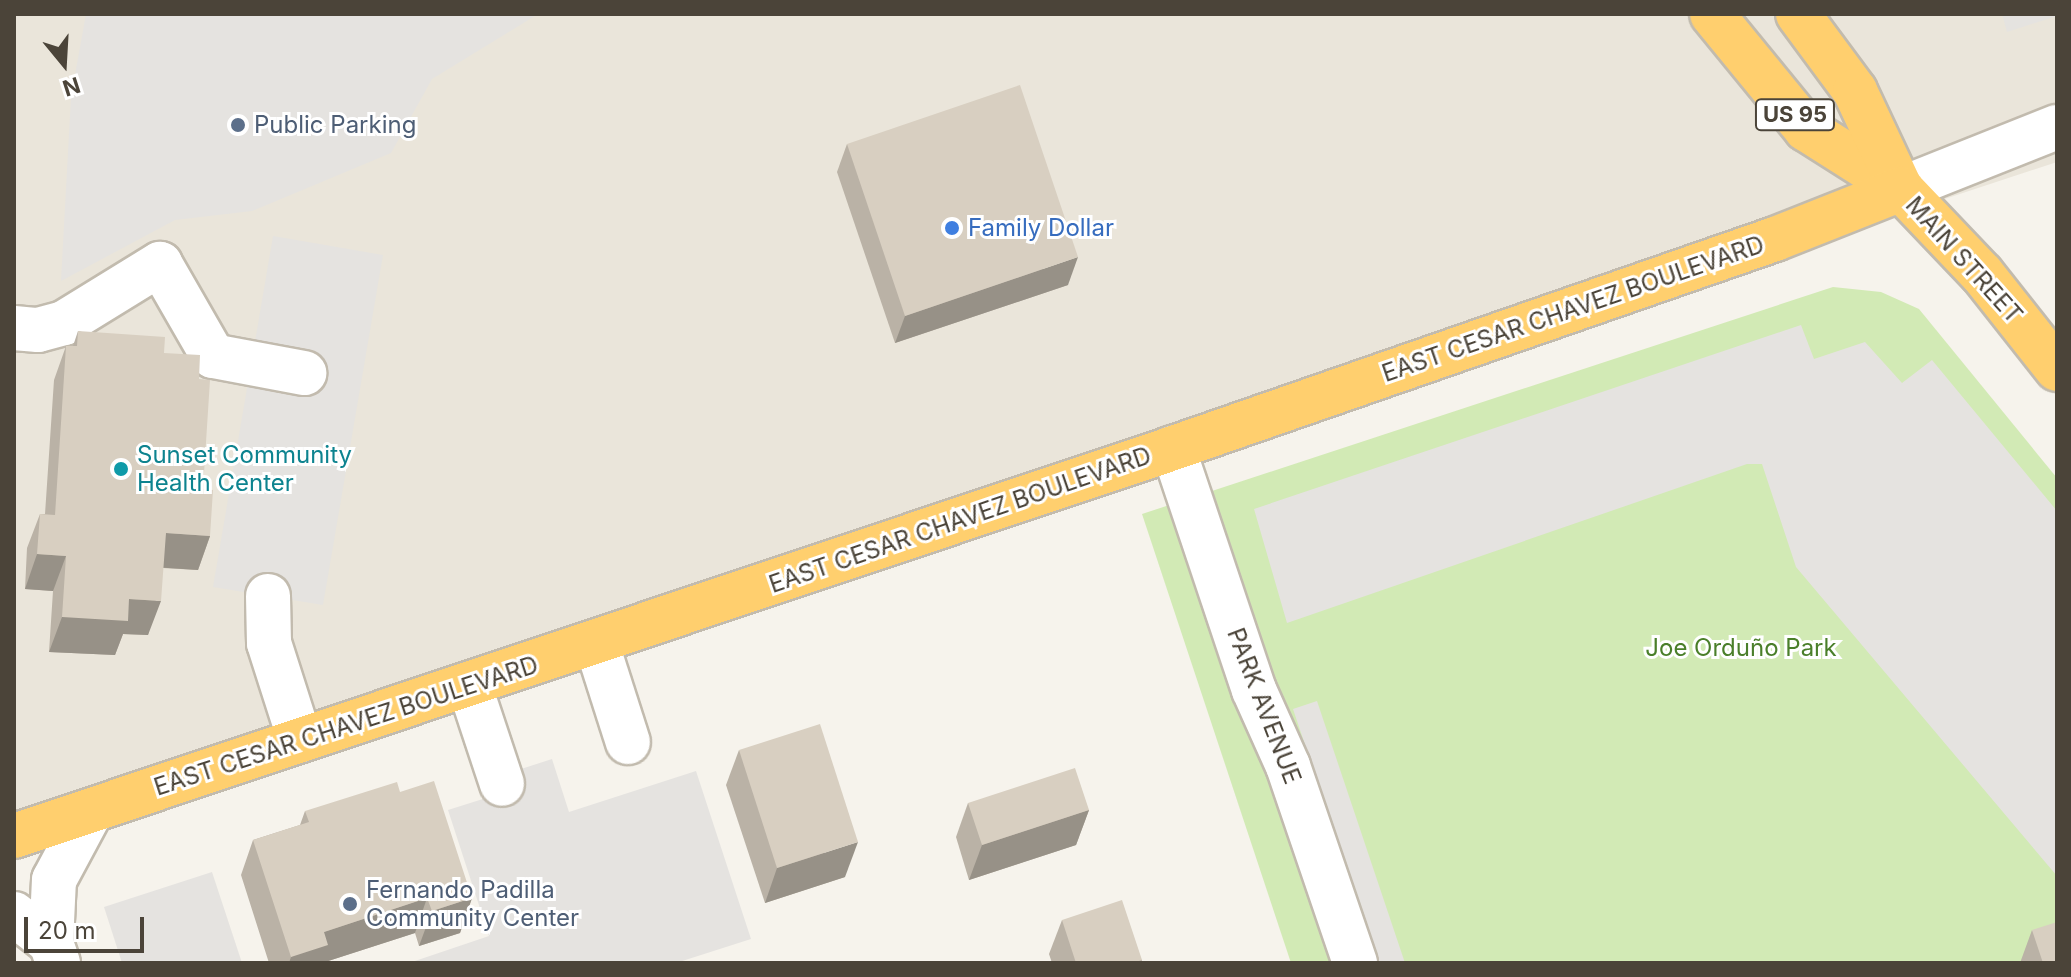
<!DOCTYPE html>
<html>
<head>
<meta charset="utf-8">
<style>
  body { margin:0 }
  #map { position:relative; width:2071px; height:977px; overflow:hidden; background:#f6f3ec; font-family:Inter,sans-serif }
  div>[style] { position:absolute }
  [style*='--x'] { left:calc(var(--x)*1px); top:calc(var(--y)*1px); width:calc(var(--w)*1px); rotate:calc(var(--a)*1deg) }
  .residential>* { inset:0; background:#eae5da }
  .green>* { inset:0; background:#d2eab5 }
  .parking>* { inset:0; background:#e5e3e0 }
  .roads { filter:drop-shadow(2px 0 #c2bbae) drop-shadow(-2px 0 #c2bbae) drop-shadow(0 2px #c2bbae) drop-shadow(0 -2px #c2bbae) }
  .minor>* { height:44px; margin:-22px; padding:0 22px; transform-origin:22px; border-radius:22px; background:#fff }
  .highway>* { height:44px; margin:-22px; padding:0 22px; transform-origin:22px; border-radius:22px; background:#ffcf6e }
  .wall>* { inset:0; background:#bab2a6 }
  .shaded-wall>* { inset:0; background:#979187 }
  .building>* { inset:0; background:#d8cfc1 }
  .dots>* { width:22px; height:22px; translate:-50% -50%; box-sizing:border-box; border:4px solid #fff; border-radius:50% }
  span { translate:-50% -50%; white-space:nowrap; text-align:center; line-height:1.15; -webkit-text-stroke:6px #fff; paint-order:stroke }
  .shield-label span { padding:2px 6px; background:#fff; border:2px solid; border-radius:6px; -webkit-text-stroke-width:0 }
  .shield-label { font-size:22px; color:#4b4439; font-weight:700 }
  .service-label { font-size:24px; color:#4e5e75 }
  .left { translate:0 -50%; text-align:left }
  .shop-label { font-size:24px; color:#366cbe }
  .street-label { font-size:24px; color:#4b4439 }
  .culture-label { font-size:24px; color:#0d838f }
  .park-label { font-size:24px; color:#4a7f2a }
  .frame { position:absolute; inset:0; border:16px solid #4b4439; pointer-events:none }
  .north { position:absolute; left:24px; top:24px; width:80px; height:80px; -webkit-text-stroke:6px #fff; paint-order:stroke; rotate:162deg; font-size:22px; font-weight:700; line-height:32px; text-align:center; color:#4b4439 }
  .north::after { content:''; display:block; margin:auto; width:28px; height:36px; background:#4b4439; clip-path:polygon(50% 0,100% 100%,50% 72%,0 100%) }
  .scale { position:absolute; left:24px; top:917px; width:120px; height:36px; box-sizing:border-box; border:4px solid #4b4439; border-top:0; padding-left:10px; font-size:24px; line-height:28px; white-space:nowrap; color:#4b4439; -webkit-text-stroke:6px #fff; paint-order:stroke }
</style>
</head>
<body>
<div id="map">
  <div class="residential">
    <i style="clip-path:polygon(14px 14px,2057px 14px,2057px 162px,14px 836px)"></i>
  </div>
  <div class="green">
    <i style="clip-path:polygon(1833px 287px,1881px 292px,1919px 309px,2057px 478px,2057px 963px,1291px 963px,1142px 514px)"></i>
  </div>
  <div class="parking">
    <i style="clip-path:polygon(86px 14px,538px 14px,432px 79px,391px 153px,252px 211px,175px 220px,61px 281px,71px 97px)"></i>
    <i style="clip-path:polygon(2002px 14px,2057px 14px,2057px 16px,2007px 32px)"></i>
    <i style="clip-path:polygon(273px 236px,383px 255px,323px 605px,213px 587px)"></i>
    <i style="clip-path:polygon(1801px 325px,1814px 359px,1865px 342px,1902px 383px,1932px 360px,2057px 511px,2057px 876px,1796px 567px,1762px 464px,1747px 464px,1287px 623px,1254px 509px)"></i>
    <i style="clip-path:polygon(1317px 701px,1405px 963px,1378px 963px,1293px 709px)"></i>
    <i style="clip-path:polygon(552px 759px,569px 812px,696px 771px,751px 939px,676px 963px,409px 963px,489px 936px,448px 810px,486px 798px,518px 770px)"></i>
    <i style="clip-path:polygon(212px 872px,242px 963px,122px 963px,104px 907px)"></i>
  </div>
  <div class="roads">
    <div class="minor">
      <i style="--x:1901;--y:189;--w:168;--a:-21.7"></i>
      <i style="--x:14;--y:328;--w:24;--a:5"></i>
      <i style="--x:38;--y:330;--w:27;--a:-15"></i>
      <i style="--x:64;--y:323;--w:113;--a:-31.6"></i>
      <i style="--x:160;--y:264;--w:106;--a:60.1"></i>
      <i style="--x:213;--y:356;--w:93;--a:10.6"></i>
      <i style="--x:1173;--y:448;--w:255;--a:71.5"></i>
      <i style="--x:1254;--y:690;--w:83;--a:65.9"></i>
      <i style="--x:1288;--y:766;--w:208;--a:71.2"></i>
      <i style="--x:268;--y:596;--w:47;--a:88.8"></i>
      <i style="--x:269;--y:643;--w:102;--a:72.3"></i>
      <i style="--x:596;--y:642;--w:105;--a:72.3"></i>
      <i style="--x:469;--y:684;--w:105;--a:71.7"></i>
      <i style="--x:14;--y:914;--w:47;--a:38.1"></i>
      <i style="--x:58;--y:963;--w:21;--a:-109"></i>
      <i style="--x:51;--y:943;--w:63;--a:-87.3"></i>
      <i style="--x:54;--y:880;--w:78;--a:-61.8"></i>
    </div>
    <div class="highway">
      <i style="--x:1712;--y:14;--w:149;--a:50.7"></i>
      <i style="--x:1806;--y:129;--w:112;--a:32.3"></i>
      <i style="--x:1901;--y:189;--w:117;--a:46.4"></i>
      <i style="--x:1982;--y:274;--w:121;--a:51.7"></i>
      <i style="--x:1798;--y:14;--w:96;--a:53.5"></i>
      <i style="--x:1855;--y:91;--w:108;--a:64.9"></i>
      <i style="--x:14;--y:836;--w:1204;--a:-18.5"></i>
      <i style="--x:1156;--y:454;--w:655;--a:-19.15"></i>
      <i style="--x:1775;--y:239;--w:136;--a:-21.6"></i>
    </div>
  </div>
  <div class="wall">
    <i style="clip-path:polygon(847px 144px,1068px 285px,895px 343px,837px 172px)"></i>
    <i style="clip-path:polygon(78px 331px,164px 353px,199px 379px,203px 489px,210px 536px,198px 570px,163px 568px,148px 635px,123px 634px,115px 655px,49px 652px,53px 591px,25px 589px,27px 548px,40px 514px,45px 514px,54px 380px,66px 346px,73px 346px)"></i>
    <i style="clip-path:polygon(739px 750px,845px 877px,765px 903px,726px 785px)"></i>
    <i style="clip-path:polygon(968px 803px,1089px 810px,1076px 845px,969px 880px,956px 837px)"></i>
    <i style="clip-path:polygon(305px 811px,472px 898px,460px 933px,419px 946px,415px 933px,322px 963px,269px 963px,241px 875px,253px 840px,300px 825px)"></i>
    <i style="clip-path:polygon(1062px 920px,1142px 960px,1141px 963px,1052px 963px,1049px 954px)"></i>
    <i style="clip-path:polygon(2032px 930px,2057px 963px,2020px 963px)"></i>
  </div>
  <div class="shaded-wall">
    <i style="clip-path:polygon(1078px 257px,1068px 285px,895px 343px,905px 316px)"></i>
    <i style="clip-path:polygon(166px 533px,210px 536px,198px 570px,153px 567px)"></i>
    <i style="clip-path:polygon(37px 554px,66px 556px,53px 591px,25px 589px)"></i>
    <i style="clip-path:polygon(129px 599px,161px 601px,148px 635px,123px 634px,115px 655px,49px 652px,62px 617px)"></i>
    <i style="clip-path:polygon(1089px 810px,1076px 845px,969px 880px,982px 845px)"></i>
    <i style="clip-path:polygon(858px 842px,845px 877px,765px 903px,777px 868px)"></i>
    <i style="clip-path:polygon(427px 898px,415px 933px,322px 963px,289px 963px,291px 957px,324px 932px)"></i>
    <i style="clip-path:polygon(472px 898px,460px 933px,419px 946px,432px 911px)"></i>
  </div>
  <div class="building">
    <i style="clip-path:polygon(1020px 85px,1078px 257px,905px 316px,847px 144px)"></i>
    <i style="clip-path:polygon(78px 331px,165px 337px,164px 353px,200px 355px,199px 379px,210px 380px,203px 489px,213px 490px,210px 536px,166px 533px,161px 601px,129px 599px,128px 621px,62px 617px,66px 556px,37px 554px,40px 514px,55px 515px,66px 346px,77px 346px)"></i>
    <i style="clip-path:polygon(820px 724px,858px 842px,777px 868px,739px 750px)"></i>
    <i style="clip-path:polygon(1075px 768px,1089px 810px,982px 845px,968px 803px)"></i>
    <i style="clip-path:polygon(434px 781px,472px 898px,432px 911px,427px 898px,324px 932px,328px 945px,291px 957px,253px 840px,309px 822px,305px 811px,397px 782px,400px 792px)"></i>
    <i style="clip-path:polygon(1122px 900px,1142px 960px,1133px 963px,1076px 963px,1062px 920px)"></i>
    <i style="clip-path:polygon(2057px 922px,2057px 963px,2043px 963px,2032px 930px)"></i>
  </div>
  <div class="dots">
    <i style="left:238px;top:125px;background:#5c6f8a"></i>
    <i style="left:952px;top:228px;background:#3f7fe0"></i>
    <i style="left:121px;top:469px;background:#0f9aa8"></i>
    <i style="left:350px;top:904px;background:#5c6f8a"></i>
  </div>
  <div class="shield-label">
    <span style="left:1795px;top:115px">US 95</span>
  </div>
  <div class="service-label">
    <span class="left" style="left:254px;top:125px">Public Parking</span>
    <span class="left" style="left:366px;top:904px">Fernando Padilla<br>Community Center</span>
  </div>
  <div class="shop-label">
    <span class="left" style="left:968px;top:228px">Family Dollar</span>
  </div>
  <div class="street-label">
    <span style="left:1964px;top:260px;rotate:48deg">MAIN STREET</span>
    <span style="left:1573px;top:309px;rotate:-19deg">EAST CESAR CHAVEZ BOULEVARD</span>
    <span style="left:960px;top:520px;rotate:-19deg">EAST CESAR CHAVEZ BOULEVARD</span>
    <span style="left:1264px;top:706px;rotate:69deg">PARK AVENUE</span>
    <span style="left:346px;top:726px;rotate:-18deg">EAST CESAR CHAVEZ BOULEVARD</span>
  </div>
  <div class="culture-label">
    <span class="left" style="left:137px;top:469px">Sunset Community<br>Health Center</span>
  </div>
  <div class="park-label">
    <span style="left:1741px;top:648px">Joe Orduño Park</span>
  </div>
  <div class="frame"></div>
  <div class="north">N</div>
  <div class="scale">20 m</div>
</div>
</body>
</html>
